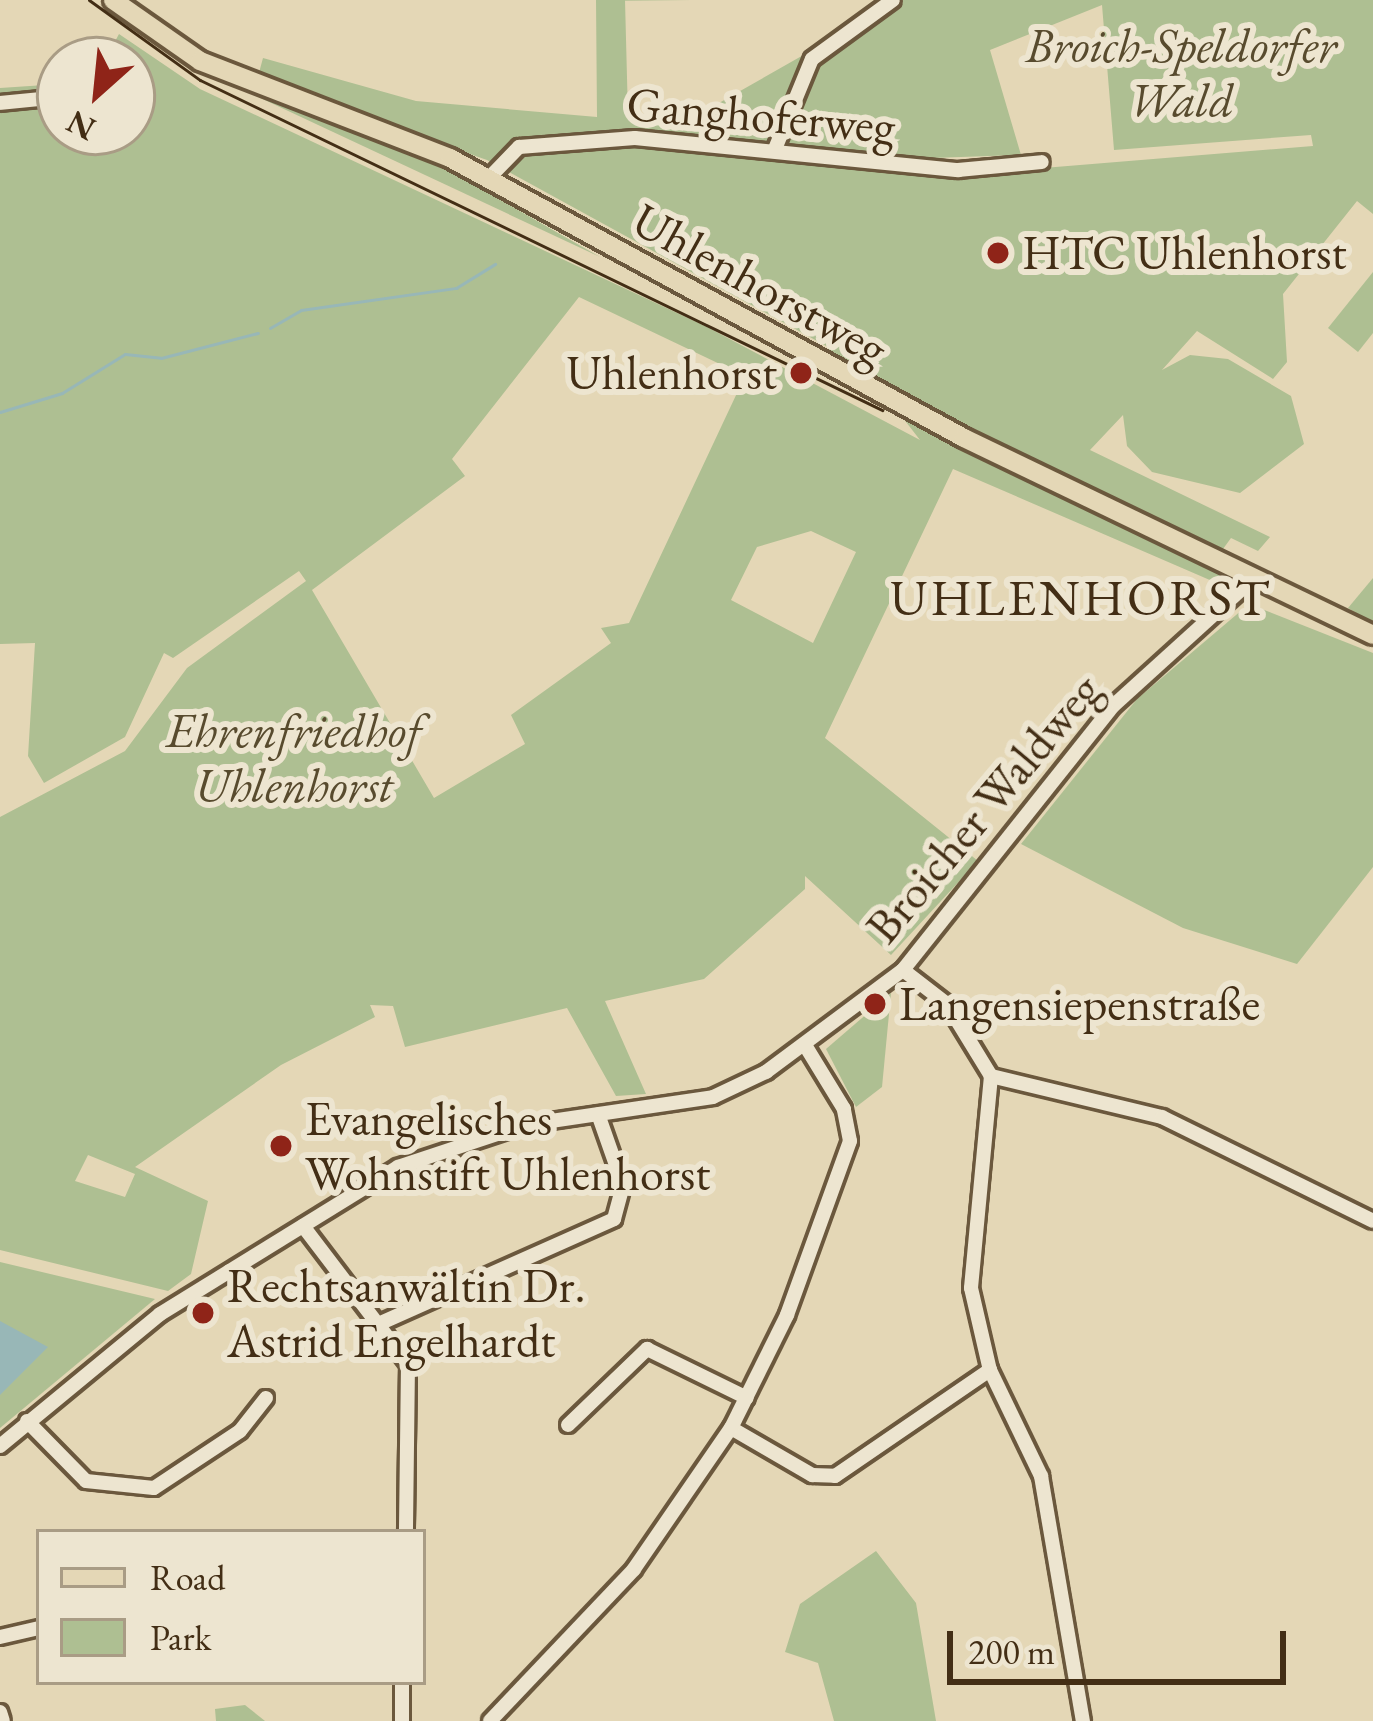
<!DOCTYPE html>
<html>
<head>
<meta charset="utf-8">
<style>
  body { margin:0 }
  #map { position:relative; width:1373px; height:1721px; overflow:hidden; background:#e4d7b6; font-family:"EB Garamond",serif }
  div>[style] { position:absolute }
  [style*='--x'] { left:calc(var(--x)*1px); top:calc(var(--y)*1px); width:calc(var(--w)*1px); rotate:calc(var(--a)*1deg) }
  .green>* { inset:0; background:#aebf92 }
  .water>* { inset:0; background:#98b7b7 }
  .stream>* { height:3px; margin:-1.5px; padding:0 1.5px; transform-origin:1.5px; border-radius:1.5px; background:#98b7b7 }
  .roads { filter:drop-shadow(3px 0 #6b583d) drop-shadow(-3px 0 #6b583d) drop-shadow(0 3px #6b583d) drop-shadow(0 -3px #6b583d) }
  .minor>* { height:14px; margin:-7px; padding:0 7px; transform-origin:7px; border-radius:7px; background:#ede5d0 }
  .major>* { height:18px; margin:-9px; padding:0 9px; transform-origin:9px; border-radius:9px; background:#e4d7b6 }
  .tram>* { height:3px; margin:-1.5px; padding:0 1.5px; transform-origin:1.5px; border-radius:1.5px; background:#432e15 }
  .dots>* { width:33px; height:33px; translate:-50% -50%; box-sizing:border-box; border:6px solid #ede5d0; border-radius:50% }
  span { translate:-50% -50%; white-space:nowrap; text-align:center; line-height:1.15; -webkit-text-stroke:12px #ede5d0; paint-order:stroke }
  .park-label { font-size:48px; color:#584b2e; font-style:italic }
  .street-label { font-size:48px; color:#432e15 }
  .poi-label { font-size:48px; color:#432e15 }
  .left { translate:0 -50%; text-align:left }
  .right { translate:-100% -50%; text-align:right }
  .neighbourhood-label { font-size:51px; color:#432e15; letter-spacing:3px }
  .legend { position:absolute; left:36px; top:1529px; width:390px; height:156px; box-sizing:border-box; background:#ede5d0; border:3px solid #a99c85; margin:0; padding:15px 21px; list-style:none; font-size:36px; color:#432e15 }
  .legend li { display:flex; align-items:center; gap:24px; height:60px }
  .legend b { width:60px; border:3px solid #a99c85 }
  .north { position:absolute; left:36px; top:36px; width:120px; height:120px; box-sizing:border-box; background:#ede5d0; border:3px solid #a99c85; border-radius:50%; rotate:207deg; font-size:33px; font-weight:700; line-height:48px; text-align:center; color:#432e15 }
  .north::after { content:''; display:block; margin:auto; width:42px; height:54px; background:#8f2418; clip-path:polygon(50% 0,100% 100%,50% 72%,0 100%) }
  .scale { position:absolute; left:947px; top:1631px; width:339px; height:54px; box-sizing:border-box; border:6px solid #432e15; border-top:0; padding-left:15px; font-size:36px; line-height:42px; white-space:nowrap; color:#432e15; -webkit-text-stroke:9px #ede5d0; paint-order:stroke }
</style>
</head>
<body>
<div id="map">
  <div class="green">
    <i style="clip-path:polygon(evenodd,596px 0,625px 0,628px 116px,696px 116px,814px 49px,820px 56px,902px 0,1373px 0,1373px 214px,1357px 201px,1283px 294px,1287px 362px,1273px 379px,1197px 331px,1162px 370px,1190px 355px,1228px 359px,1291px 396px,1304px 444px,1240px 493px,1152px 472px,1127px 446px,1123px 415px,1090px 450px,1270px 537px,1258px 551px,1231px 538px,1223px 549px,834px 363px,828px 347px,487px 160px,257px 80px,263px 58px,416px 101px,597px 117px,596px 0,1102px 5px,1114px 150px,1311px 135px,1313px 146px,957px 175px,818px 162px,1021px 155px,990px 50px,1102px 5px)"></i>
    <i style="clip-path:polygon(evenodd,119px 34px,200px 89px,707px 327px,920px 440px,899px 413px,1219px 572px,1226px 587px,953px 469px,825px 738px,978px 861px,891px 955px,805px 876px,805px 889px,704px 979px,605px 1001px,646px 1094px,616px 1096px,567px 1008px,405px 1047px,393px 1006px,370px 1005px,375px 1017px,281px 1065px,135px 1167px,208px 1201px,191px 1274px,168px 1291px,0 1250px,0 817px,125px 751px,187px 668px,306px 581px,299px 571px,173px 658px,164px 653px,125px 737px,44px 783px,28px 756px,35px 643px,0 644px,0 88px,60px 84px,60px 132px,132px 132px,132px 60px,105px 60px,119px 34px,579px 297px,745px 376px,629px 623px,601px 628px,611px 643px,511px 715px,525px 744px,434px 798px,312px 590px,465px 476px,452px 459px,579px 297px,119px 34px,811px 531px,856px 552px,813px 643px,731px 600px,757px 547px,811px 531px,119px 34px,88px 1155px,135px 1174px,125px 1197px,75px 1181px,88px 1155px)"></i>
    <i style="clip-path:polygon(254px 95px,434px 162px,600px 257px)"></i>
    <i style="clip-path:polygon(1373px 272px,1373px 333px,1358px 352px,1328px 328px)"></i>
    <i style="clip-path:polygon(1373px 578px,1373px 623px,1348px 608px)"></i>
    <i style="clip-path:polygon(1249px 604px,1373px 653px,1373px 867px,1297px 964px,1183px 928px,1021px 844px,1137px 699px)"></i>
    <i style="clip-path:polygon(891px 993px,882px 1087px,856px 1107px,826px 1049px)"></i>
    <i style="clip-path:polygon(0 1262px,155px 1299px,0 1428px)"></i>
    <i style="clip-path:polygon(876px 1551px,916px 1603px,936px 1721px,834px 1721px,818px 1663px,785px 1652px,800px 1604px)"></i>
    <i style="clip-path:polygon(245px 1705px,265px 1721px,216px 1721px,215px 1709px)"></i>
  </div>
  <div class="water">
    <i style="clip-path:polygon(0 1321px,48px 1347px,0 1395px)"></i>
  </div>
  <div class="stream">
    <i style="--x:270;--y:328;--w:36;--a:-30"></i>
    <i style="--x:301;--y:310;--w:157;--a:-8.1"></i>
    <i style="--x:456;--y:288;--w:46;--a:-31.6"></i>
    <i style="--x:0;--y:412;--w:65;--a:-17"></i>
    <i style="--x:62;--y:393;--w:74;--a:-31.8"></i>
    <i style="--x:125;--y:354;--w:36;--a:6"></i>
    <i style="--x:161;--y:358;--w:100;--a:-14.5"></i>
  </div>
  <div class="roads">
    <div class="minor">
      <i style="--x:0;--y:103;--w:60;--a:-5.7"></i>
      <i style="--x:775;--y:149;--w:97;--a:-67.7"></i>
      <i style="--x:812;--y:59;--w:100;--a:-36.1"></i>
      <i style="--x:488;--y:179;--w:45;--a:-45.9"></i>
      <i style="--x:519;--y:147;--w:116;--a:-4.4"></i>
      <i style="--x:635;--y:138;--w:325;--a:5.7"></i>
      <i style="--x:958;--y:170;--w:84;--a:-5.4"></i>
      <i style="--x:903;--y:970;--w:56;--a:37.7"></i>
      <i style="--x:947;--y:1004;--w:84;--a:58.6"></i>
      <i style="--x:991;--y:1076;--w:213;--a:95.4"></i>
      <i style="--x:971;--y:1288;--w:84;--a:77"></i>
      <i style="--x:990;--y:1370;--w:118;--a:64.3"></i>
      <i style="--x:1041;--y:1476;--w:249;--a:80.3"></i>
      <i style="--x:991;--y:1076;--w:176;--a:13.5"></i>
      <i style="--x:1162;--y:1117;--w:235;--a:26.2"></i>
      <i style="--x:303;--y:1226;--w:173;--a:52.7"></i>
      <i style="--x:408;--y:1364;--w:168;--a:90.7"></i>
      <i style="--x:383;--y:1322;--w:253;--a:-24"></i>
      <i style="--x:614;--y:1219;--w:35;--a:-75"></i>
      <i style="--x:623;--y:1185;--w:75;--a:-109.4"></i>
      <i style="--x:27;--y:1421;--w:84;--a:45.5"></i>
      <i style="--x:86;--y:1481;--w:68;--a:5.9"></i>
      <i style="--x:154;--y:1488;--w:103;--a:-33.5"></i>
      <i style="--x:240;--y:1431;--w:42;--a:-51.8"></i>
      <i style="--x:568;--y:1425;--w:110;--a:-43.9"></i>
      <i style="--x:647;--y:1349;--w:111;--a:26.1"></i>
      <i style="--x:731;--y:1428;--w:94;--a:30.1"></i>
      <i style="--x:812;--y:1475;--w:23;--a:2"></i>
      <i style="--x:835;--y:1476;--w:188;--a:-34.4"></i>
      <i style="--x:0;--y:1446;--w:207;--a:-39.5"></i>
      <i style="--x:160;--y:1314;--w:280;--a:-31.7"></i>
      <i style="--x:398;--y:1167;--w:133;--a:-18.4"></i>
      <i style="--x:524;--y:1125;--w:191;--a:-8.4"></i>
      <i style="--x:713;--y:1097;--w:59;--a:-25.3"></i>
      <i style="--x:766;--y:1072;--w:171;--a:-36.7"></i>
      <i style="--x:903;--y:970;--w:339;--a:-51.5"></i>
      <i style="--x:1114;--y:705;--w:190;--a:-42.2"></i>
      <i style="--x:0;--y:1637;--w:40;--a:-13"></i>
      <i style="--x:0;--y:1712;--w:9;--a:72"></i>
      <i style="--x:402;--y:1721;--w:39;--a:-90"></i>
      <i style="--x:490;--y:1721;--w:209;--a:-46.5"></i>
      <i style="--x:634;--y:1569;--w:171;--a:-55.5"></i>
      <i style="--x:731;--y:1428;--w:126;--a:-63.6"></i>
      <i style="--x:787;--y:1315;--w:185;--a:-70.1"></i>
      <i style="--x:850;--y:1141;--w:33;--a:-101"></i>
      <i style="--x:844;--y:1109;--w:75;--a:-121.4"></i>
    </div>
    <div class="major">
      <i style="--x:113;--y:0;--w:106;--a:35"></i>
      <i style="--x:200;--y:61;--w:268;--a:21.2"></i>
      <i style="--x:450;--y:158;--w:585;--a:28.58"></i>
      <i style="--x:964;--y:438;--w:454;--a:25.7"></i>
    </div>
  </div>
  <div class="tram">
    <i style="--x:89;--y:0;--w:137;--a:35.8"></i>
    <i style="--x:200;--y:80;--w:758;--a:25.82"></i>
  </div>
  <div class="dots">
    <i style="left:998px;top:253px;background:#8f2418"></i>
    <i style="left:801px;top:373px;background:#8f2418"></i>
    <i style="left:875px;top:1004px;background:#8f2418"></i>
    <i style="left:281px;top:1146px;background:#8f2418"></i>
    <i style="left:203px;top:1313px;background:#8f2418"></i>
  </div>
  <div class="park-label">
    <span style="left:1181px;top:73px">Broich-Speldorfer<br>Wald</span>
    <span style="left:294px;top:758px">Ehrenfriedhof<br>Uhlenhorst</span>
  </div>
  <div class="street-label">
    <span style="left:761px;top:115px;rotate:5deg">Ganghoferweg</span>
    <span style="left:760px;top:284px;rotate:29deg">Uhlenhorstweg</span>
    <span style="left:983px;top:808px;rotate:-50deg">Broicher Waldweg</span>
  </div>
  <div class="poi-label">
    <span class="left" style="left:1022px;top:253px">HTC Uhlenhorst</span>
    <span class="right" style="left:777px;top:373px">Uhlenhorst</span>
    <span class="left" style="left:899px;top:1004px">Langensiepenstraße</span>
    <span class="left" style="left:305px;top:1146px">Evangelisches<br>Wohnstift Uhlenhorst</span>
    <span class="left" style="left:227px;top:1313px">Rechtsanwältin Dr.<br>Astrid Engelhardt</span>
  </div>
  <div class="neighbourhood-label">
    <span style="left:1081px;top:597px">UHLENHORST</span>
  </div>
  <ul class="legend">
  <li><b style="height:15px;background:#e4d7b6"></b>Road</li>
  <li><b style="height:33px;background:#aebf92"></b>Park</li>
  </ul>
  <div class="north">N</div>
  <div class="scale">200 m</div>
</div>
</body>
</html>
